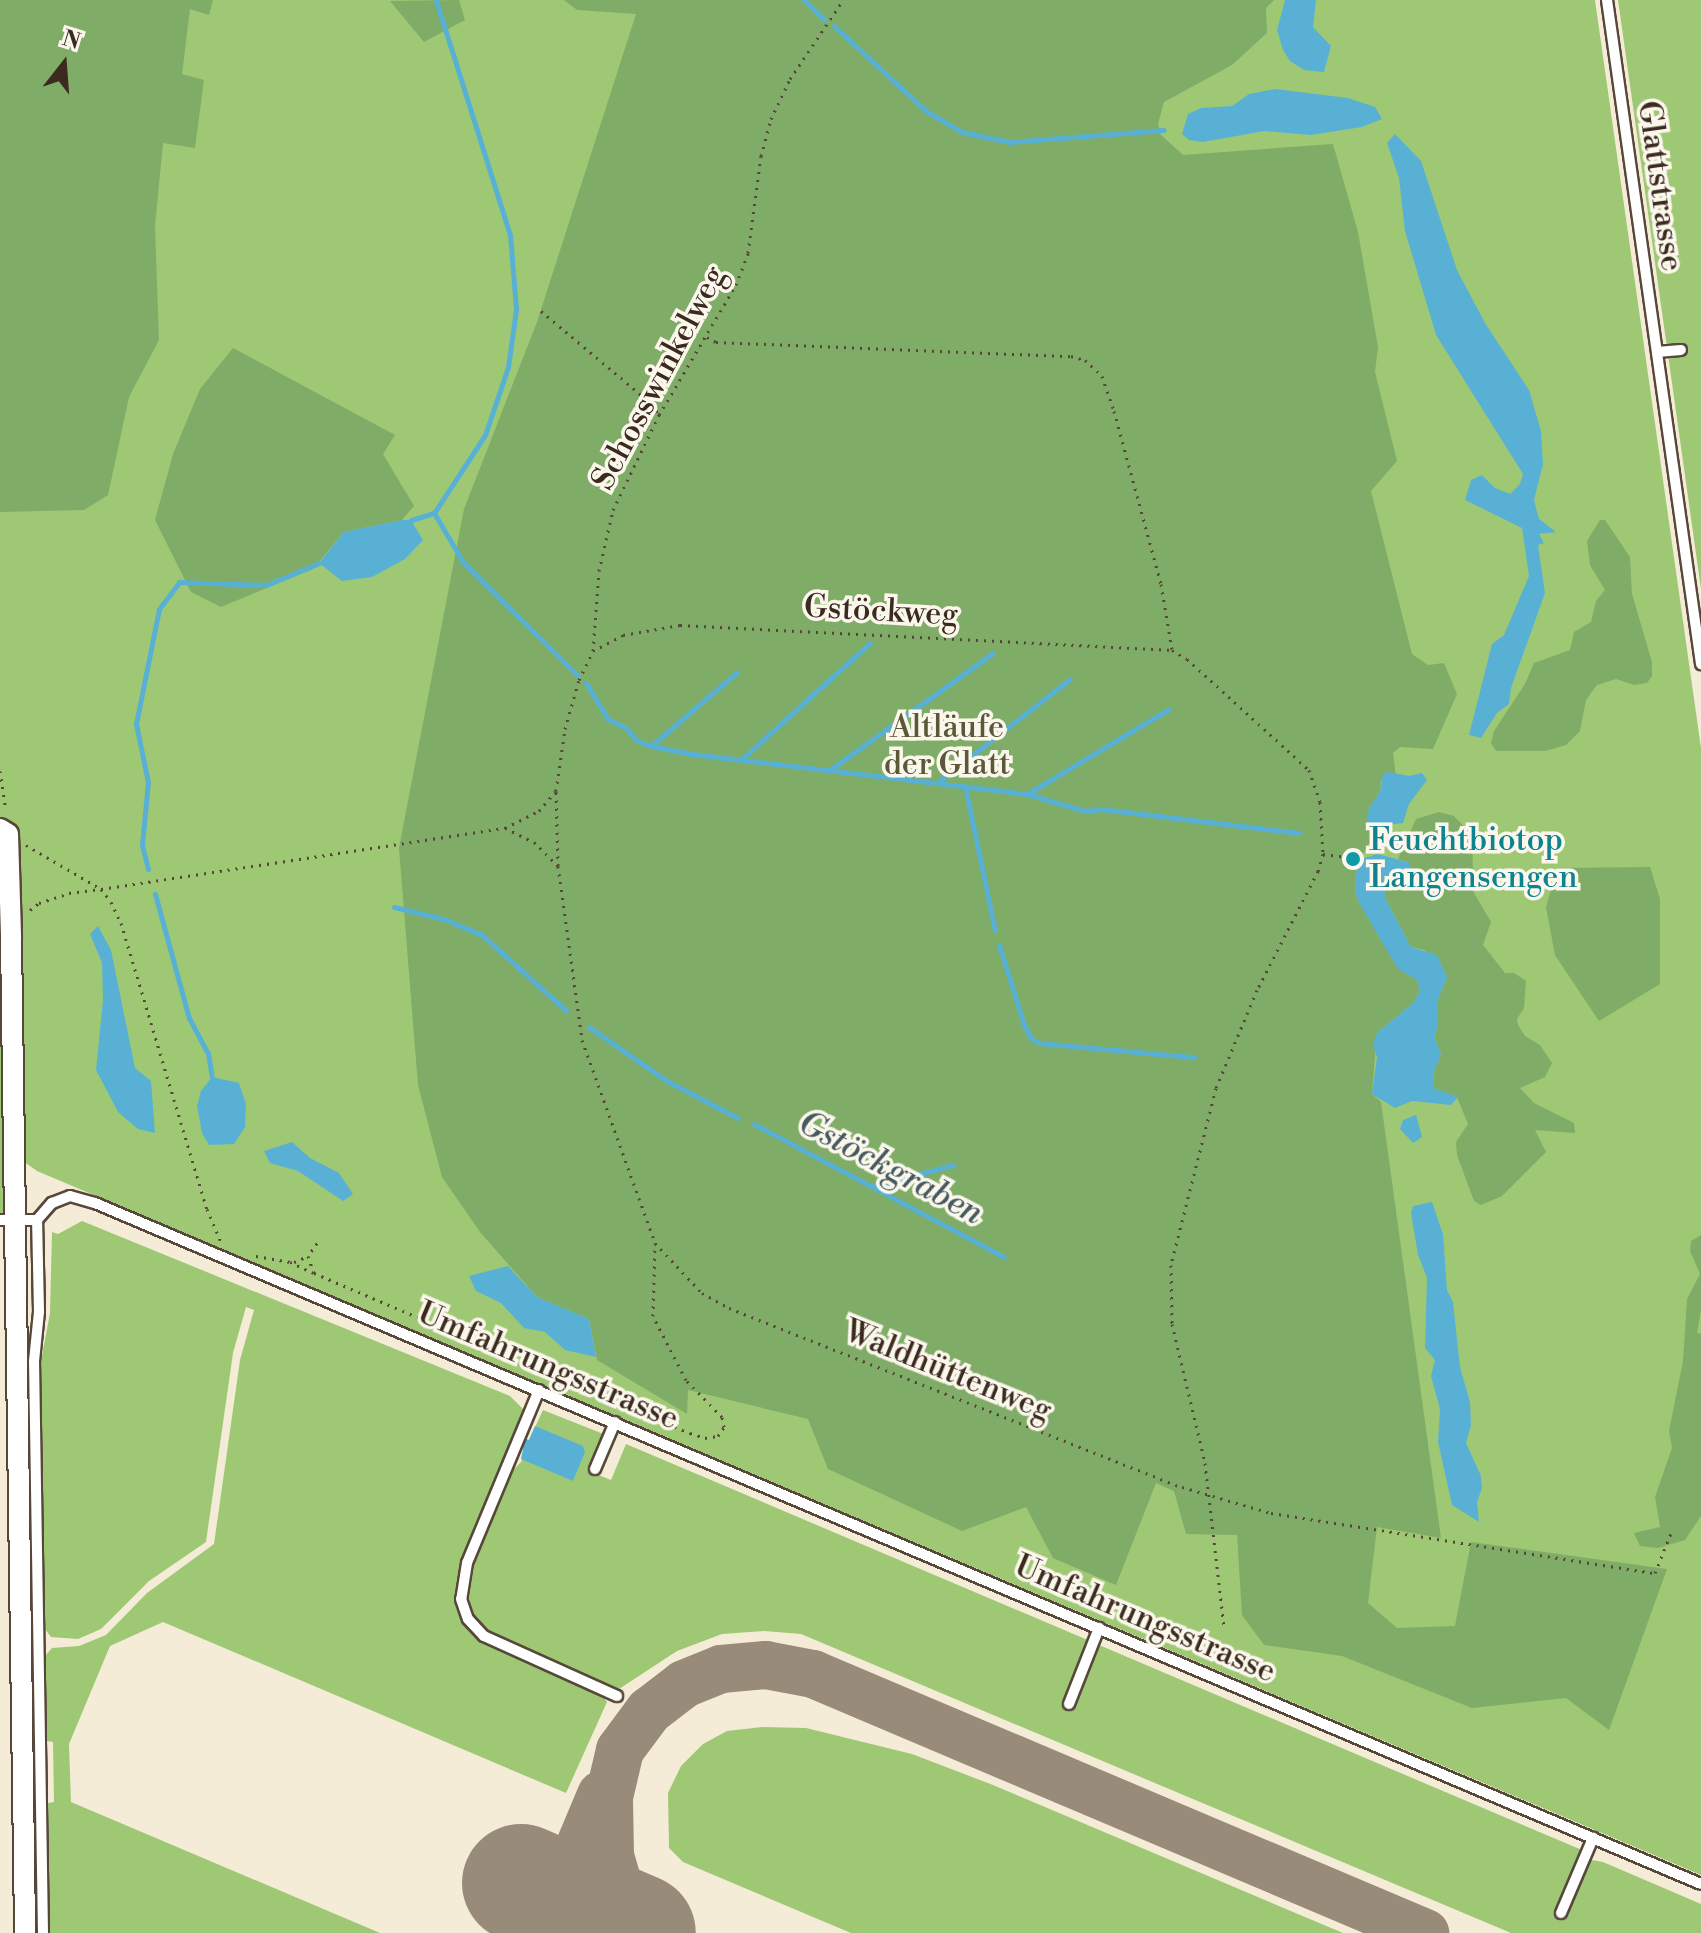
<!DOCTYPE html>
<html>
<head>
<meta charset="utf-8">
<style>
  body { margin:0 }
  #map { position:relative; width:1701px; height:1933px; overflow:hidden; background:#f4ecd7; font-family:"Libre Bodoni",serif }
  div>[style] { position:absolute }
  [style*='--x'] { left:calc(var(--x)*1px); top:calc(var(--y)*1px); width:calc(var(--w)*1px); rotate:calc(var(--a)*1deg) }
  .green>* { inset:0; background:#9fc874 }
  .forest>* { inset:0; background:#7fac66 }
  .water>* { inset:0; background:#58b1d5 }
  .stream>* { height:5px; margin:-2.5px; padding:0 2.5px; transform-origin:2.5px; border-radius:2.5px; background:#58b1d5 }
  .taxiway>* { height:48px; margin:-24px; padding:0 24px; transform-origin:24px; border-radius:24px; background:#988b7a }
  .runway>* { height:118px; margin:-59px; padding:0 59px; transform-origin:59px; border-radius:59px; background:#988b7a }
  .path>* { height:3px; margin-top:-1.5px; transform-origin:0; background:repeating-linear-gradient(90deg,#57473a 0 2px,transparent 0 8px) }
  .roads { filter:drop-shadow(2px 0 #57473a) drop-shadow(-2px 0 #57473a) drop-shadow(0 2px #57473a) drop-shadow(0 -2px #57473a) }
  .service>* { height:10px; margin:-5px; padding:0 5px; transform-origin:5px; border-radius:5px; background:#fff }
  .minor>* { height:20px; margin:-10px; padding:0 10px; transform-origin:10px; border-radius:10px; background:#fff }
  .dots>* { width:22px; height:22px; translate:-50% -50%; box-sizing:border-box; border:4px solid #fbf7ec; border-radius:50% }
  span { translate:-50% -50%; white-space:nowrap; text-align:center; line-height:1.15; -webkit-text-stroke:7px #fbf7ec; paint-order:stroke }
  .street-label { font-size:32px; color:#3b2a1e }
  .park-label { font-size:32px; color:#595938 }
  .culture-label { font-size:32px; color:#0d838f }
  .left { translate:0 -50%; text-align:left }
  .water-label { font-size:34px; color:#45595e; font-style:italic }
  .north { position:absolute; left:24px; top:24px; width:80px; height:80px; -webkit-text-stroke:6px #fbf7ec; paint-order:stroke; rotate:17deg; font-size:22px; font-weight:700; line-height:32px; text-align:center; color:#3b2a1e }
  .north::after { content:''; display:block; margin:auto; width:28px; height:36px; background:#3b2a1e; clip-path:polygon(50% 0,100% 100%,50% 72%,0 100%) }
</style>
</head>
<body>
<div id="map">
  <div class="green">
    <i style="clip-path:polygon(0 0,1595px 0,1701px 748px,1701px 1875px,37px 1171px,16px 1156px,10px 1215px,0 1215px)"></i>
    <i style="clip-path:polygon(1618px 0,1701px 0,1701px 589px)"></i>
    <i style="clip-path:polygon(82px 1221px,510px 1396px,523px 1409px,524px 1415px,461px 1565px,458px 1595px,484px 1642px,601px 1694px,607px 1702px,566px 1793px,163px 1622px,110px 1646px,69px 1744px,71px 1802px,380px 1933px,50px 1933px,48px 1803px,54px 1802px,53px 1742px,47px 1741px,45px 1656px,52px 1648px,79px 1646px,106px 1635px,147px 1593px,214px 1544px,240px 1360px,254px 1310px,246px 1307px,233px 1353px,206px 1542px,149px 1581px,101px 1629px,78px 1639px,51px 1637px,45px 1629px,41px 1361px,50px 1313px,52px 1232px,58px 1234px)"></i>
    <i style="clip-path:polygon(543px 1410px,606px 1435px,591px 1472px,611px 1480px,626px 1444px,1090px 1641px,1065px 1706px,1071px 1708px,1099px 1645px,1582px 1850px,1580px 1858px,1603px 1862px,1701px 1904px,1701px 1933px,1511px 1933px,801px 1634px,764px 1631px,722px 1634px,677px 1651px,616px 1691px,493px 1637px,471px 1611px,466px 1578px,507px 1476px,521px 1462px,525px 1450px,522px 1448px,525px 1439px,529px 1440px)"></i>
    <i style="clip-path:polygon(762px 1727px,806px 1728px,912px 1754px,993px 1785px,1343px 1933px,851px 1933px,683px 1862px,669px 1848px,668px 1793px,681px 1766px,703px 1744px,727px 1731px)"></i>
  </div>
  <div class="forest">
    <i style="clip-path:polygon(0 0,213px 0,209px 15px,190px 9px,182px 74px,204px 80px,195px 148px,163px 143px,155px 226px,159px 340px,129px 397px,108px 495px,84px 510px,0 512px)"></i>
    <i style="clip-path:polygon(459px 0,465px 20px,424px 42px,390px 1px)"></i>
    <i style="clip-path:polygon(564px 0,1274px 0,1266px 8px,1267px 33px,1232px 65px,1164px 102px,1158px 124px,1161px 135px,1183px 155px,1333px 144px,1358px 232px,1378px 347px,1375px 372px,1397px 461px,1371px 491px,1412px 654px,1428px 665px,1444px 663px,1457px 694px,1433px 749px,1400px 747px,1393px 753px,1396px 776px,1381px 781px,1380px 792px,1369px 808px,1371px 827px,1379px 826px,1357px 865px,1355px 889px,1358px 901px,1417px 980px,1420px 991px,1413px 1003px,1377px 1033px,1372px 1094px,1381px 1102px,1441px 1538px,1377px 1527px,1368px 1603px,1397px 1628px,1455px 1626px,1471px 1542px,1667px 1569px,1609px 1730px,1566px 1698px,1472px 1708px,1342px 1656px,1264px 1645px,1242px 1615px,1237px 1535px,1186px 1534px,1174px 1491px,1156px 1483px,1116px 1585px,1053px 1558px,1026px 1507px,962px 1531px,828px 1469px,808px 1419px,688px 1390px,687px 1414px,597px 1360px,589px 1319px,537px 1297px,480px 1232px,442px 1177px,418px 1085px,399px 848px,464px 509px,537px 322px,636px 14px,577px 10px)"></i>
    <i style="clip-path:polygon(233px 348px,395px 435px,383px 454px,414px 506px,402px 520px,344px 532px,313px 569px,221px 607px,191px 592px,155px 520px,173px 454px,200px 389px)"></i>
    <i style="clip-path:polygon(1600px 520px,1605px 520px,1630px 557px,1632px 594px,1652px 662px,1652px 676px,1647px 683px,1634px 685px,1616px 679px,1597px 685px,1586px 700px,1580px 731px,1566px 745px,1545px 751px,1496px 751px,1491px 743px,1494px 731px,1525px 684px,1534px 663px,1570px 650px,1574px 632px,1591px 622px,1596px 601px,1605px 590px,1590px 565px,1587px 541px)"></i>
    <i style="clip-path:polygon(1439px 812px,1454px 816px,1472px 835px,1473px 873px,1467px 881px,1491px 922px,1483px 945px,1505px 973px,1514px 973px,1526px 981px,1524px 1008px,1517px 1019px,1518px 1025px,1525px 1036px,1540px 1045px,1552px 1063px,1545px 1077px,1520px 1088px,1534px 1103px,1574px 1123px,1575px 1133px,1535px 1130px,1546px 1152px,1502px 1196px,1481px 1205px,1474px 1201px,1457px 1155px,1456px 1142px,1468px 1124px,1457px 1097px,1433px 1088px,1434px 1071px,1441px 1055px,1434px 1035px,1438px 1028px,1438px 999px,1447px 977px,1439px 960px,1424px 950px,1411px 947px,1385px 898px,1384px 878px,1400px 878px,1408px 862px,1398px 859px,1416px 819px)"></i>
    <i style="clip-path:polygon(1650px 867px,1660px 899px,1660px 984px,1599px 1021px,1555px 955px,1546px 907px,1557px 868px)"></i>
    <i style="clip-path:polygon(1701px 1235px,1701px 1310px,1697px 1333px,1701px 1334px,1701px 1516px,1685px 1540px,1658px 1548px,1640px 1546px,1634px 1533px,1660px 1527px,1655px 1497px,1672px 1448px,1669px 1431px,1683px 1361px,1687px 1299px,1700px 1274px,1690px 1251px,1691px 1241px)"></i>
  </div>
  <div class="water">
    <i style="clip-path:polygon(1285px 0,1316px 0,1313px 27px,1331px 46px,1324px 72px,1304px 70px,1290px 61px,1283px 50px,1277px 30px)"></i>
    <i style="clip-path:polygon(1275px 89px,1348px 98px,1375px 107px,1382px 119px,1362px 127px,1311px 135px,1264px 131px,1203px 142px,1189px 140px,1182px 134px,1188px 114px,1201px 108px,1232px 106px,1249px 94px)"></i>
    <i style="clip-path:polygon(1395px 134px,1421px 161px,1457px 270px,1485px 323px,1529px 390px,1541px 431px,1543px 464px,1534px 500px,1539px 519px,1556px 532px,1539px 534px,1544px 543px,1538px 545px,1545px 593px,1511px 688px,1509px 704px,1497px 713px,1481px 738px,1469px 735px,1492px 644px,1504px 635px,1529px 576px,1522px 528px,1465px 500px,1471px 480px,1482px 475px,1495px 488px,1510px 494px,1520px 484px,1523px 474px,1436px 335px,1405px 231px,1399px 178px,1387px 143px)"></i>
    <i style="clip-path:polygon(402px 520px,411px 520px,423px 540px,405px 559px,372px 577px,342px 581px,319px 563px,344px 532px)"></i>
    <i style="clip-path:polygon(1389px 772px,1409px 776px,1422px 773px,1427px 780px,1409px 804px,1403px 823px,1371px 827px,1367px 822px,1369px 808px,1380px 792px,1383px 774px)"></i>
    <i style="clip-path:polygon(1377px 854px,1408px 862px,1411px 867px,1408px 874px,1400px 878px,1384px 878px,1385px 898px,1411px 947px,1437px 955px,1447px 977px,1438px 999px,1438px 1028px,1434px 1035px,1441px 1055px,1434px 1071px,1433px 1088px,1458px 1097px,1451px 1105px,1412px 1101px,1395px 1108px,1372px 1094px,1377px 1057px,1373px 1045px,1377px 1033px,1413px 1003px,1420px 991px,1417px 980px,1398px 969px,1358px 901px,1355px 889px,1357px 865px,1362px 859px)"></i>
    <i style="clip-path:polygon(98px 926px,111px 950px,135px 1068px,151px 1081px,155px 1133px,138px 1129px,118px 1112px,96px 1070px,103px 1000px,102px 963px,90px 934px)"></i>
    <i style="clip-path:polygon(212px 1077px,239px 1083px,246px 1104px,245px 1127px,234px 1144px,209px 1145px,202px 1133px,197px 1106px,201px 1091px)"></i>
    <i style="clip-path:polygon(1416px 1115px,1422px 1137px,1413px 1143px,1400px 1129px,1403px 1120px)"></i>
    <i style="clip-path:polygon(292px 1142px,310px 1158px,339px 1173px,353px 1194px,343px 1201px,298px 1171px,270px 1163px,264px 1151px)"></i>
    <i style="clip-path:polygon(1432px 1202px,1443px 1234px,1447px 1290px,1453px 1302px,1460px 1367px,1470px 1402px,1471px 1425px,1466px 1443px,1481px 1476px,1482px 1488px,1477px 1502px,1479px 1522px,1452px 1505px,1438px 1442px,1440px 1409px,1431px 1376px,1435px 1360px,1425px 1348px,1427px 1278px,1418px 1255px,1411px 1213px,1413px 1206px)"></i>
    <i style="clip-path:polygon(508px 1266px,537px 1297px,589px 1319px,596px 1357px,565px 1350px,545px 1332px,524px 1328px,501px 1303px,476px 1291px,469px 1276px)"></i>
    <i style="clip-path:polygon(535px 1426px,583px 1446px,585px 1452px,573px 1481px,521px 1459px,525px 1439px,529px 1440px)"></i>
  </div>
  <div class="stream">
    <i style="--x:804;--y:0;--w:28;--a:44"></i>
    <i style="--x:834;--y:26;--w:125;--a:42.7"></i>
    <i style="--x:926;--y:111;--w:42;--a:30.3"></i>
    <i style="--x:962;--y:132;--w:49;--a:11.8"></i>
    <i style="--x:1010;--y:142;--w:154;--a:-4.5"></i>
    <i style="--x:434;--y:513;--w:57;--a:59.4"></i>
    <i style="--x:463;--y:562;--w:162;--a:44.7"></i>
    <i style="--x:411;--y:520;--w:24;--a:-17"></i>
    <i style="--x:434;--y:513;--w:93;--a:-56.8"></i>
    <i style="--x:485;--y:435;--w:72;--a:-71.3"></i>
    <i style="--x:508;--y:367;--w:59;--a:-82.1"></i>
    <i style="--x:516;--y:309;--w:74;--a:-94.6"></i>
    <i style="--x:510;--y:235;--w:246;--a:-107.5"></i>
    <i style="--x:586;--y:683;--w:42;--a:58.6"></i>
    <i style="--x:608;--y:719;--w:20;--a:27"></i>
    <i style="--x:626;--y:728;--w:16;--a:50"></i>
    <i style="--x:636;--y:740;--w:16;--a:22"></i>
    <i style="--x:651;--y:746;--w:42;--a:11"></i>
    <i style="--x:692;--y:754;--w:337;--a:6.8"></i>
    <i style="--x:1027;--y:794;--w:60;--a:16.3"></i>
    <i style="--x:1085;--y:811;--w:16;--a:-7"></i>
    <i style="--x:1101;--y:809;--w:200;--a:6.9"></i>
    <i style="--x:651;--y:746;--w:113;--a:-40.7"></i>
    <i style="--x:743;--y:758;--w:171;--a:-42.2"></i>
    <i style="--x:831;--y:769;--w:199;--a:-35.6"></i>
    <i style="--x:938;--y:782;--w:167;--a:-38"></i>
    <i style="--x:965;--y:786;--w:148;--a:78.3"></i>
    <i style="--x:1027;--y:794;--w:165;--a:-30.9"></i>
    <i style="--x:148;--y:869;--w:25;--a:-104"></i>
    <i style="--x:142;--y:845;--w:63;--a:-84.6"></i>
    <i style="--x:148;--y:782;--w:59;--a:-101.7"></i>
    <i style="--x:136;--y:724;--w:117;--a:-78.7"></i>
    <i style="--x:159;--y:609;--w:34;--a:-53"></i>
    <i style="--x:179;--y:582;--w:87;--a:2"></i>
    <i style="--x:266;--y:585;--w:57;--a:-22.5"></i>
    <i style="--x:155;--y:894;--w:129;--a:74.7"></i>
    <i style="--x:189;--y:1018;--w:40;--a:62"></i>
    <i style="--x:208;--y:1053;--w:24;--a:81"></i>
    <i style="--x:394;--y:907;--w:51;--a:13.5"></i>
    <i style="--x:444;--y:919;--w:41;--a:22.8"></i>
    <i style="--x:482;--y:935;--w:113;--a:41.8"></i>
    <i style="--x:999;--y:945;--w:84;--a:72.6"></i>
    <i style="--x:1024;--y:1025;--w:15;--a:62"></i>
    <i style="--x:1031;--y:1038;--w:9;--a:32"></i>
    <i style="--x:1039;--y:1043;--w:156;--a:5.2"></i>
    <i style="--x:589;--y:1027;--w:95;--a:34.7"></i>
    <i style="--x:667;--y:1081;--w:80;--a:27.5"></i>
    <i style="--x:754;--y:1124;--w:283;--a:28"></i>
    <i style="--x:876;--y:1185;--w:80;--a:-14.6"></i>
  </div>
  <div class="taxiway">
    <i style="--x:543;--y:1933;--w:150;--a:-67.2"></i>
    <i style="--x:647;--y:1933;--w:44;--a:-124.8"></i>
    <i style="--x:622;--y:1897;--w:43;--a:-106.3"></i>
    <i style="--x:610;--y:1856;--w:59;--a:-91"></i>
    <i style="--x:609;--y:1797;--w:48;--a:-76.8"></i>
    <i style="--x:620;--y:1750;--w:49;--a:-53.4"></i>
    <i style="--x:649;--y:1711;--w:44;--a:-37.6"></i>
    <i style="--x:684;--y:1684;--w:40;--a:-22"></i>
    <i style="--x:721;--y:1669;--w:45;--a:-5.1"></i>
    <i style="--x:766;--y:1665;--w:48;--a:10.8"></i>
    <i style="--x:813;--y:1674;--w:665;--a:22.94"></i>
  </div>
  <div class="runway">
    <i style="--x:521;--y:1883;--w:126;--a:23.3"></i>
  </div>
  <div class="path">
    <i style="--x:541;--y:311;--w:145;--a:40"></i>
    <i style="--x:652;--y:404;--w:13;--a:58"></i>
    <i style="--x:707;--y:337;--w:10;--a:29"></i>
    <i style="--x:716;--y:342;--w:355;--a:2.3"></i>
    <i style="--x:1071;--y:356;--w:15;--a:16"></i>
    <i style="--x:1085;--y:360;--w:23;--a:43"></i>
    <i style="--x:1102;--y:376;--w:37;--a:71"></i>
    <i style="--x:1114;--y:411;--w:179;--a:74.8"></i>
    <i style="--x:1161;--y:584;--w:67;--a:80.5"></i>
    <i style="--x:1172;--y:650;--w:17;--a:31"></i>
    <i style="--x:1187;--y:659;--w:165;--a:42.3"></i>
    <i style="--x:1309;--y:770;--w:34;--a:71"></i>
    <i style="--x:1320;--y:802;--w:52;--a:86.7"></i>
    <i style="--x:1323;--y:854;--w:18;--a:106"></i>
    <i style="--x:1318;--y:871;--w:134;--a:117.1"></i>
    <i style="--x:1257;--y:990;--w:106;--a:112.7"></i>
    <i style="--x:1216;--y:1088;--w:183;--a:104.3"></i>
    <i style="--x:1171;--y:1265;--w:59;--a:89"></i>
    <i style="--x:1172;--y:1324;--w:143;--a:76.6"></i>
    <i style="--x:1205;--y:1463;--w:164;--a:83.4"></i>
    <i style="--x:593;--y:651;--w:34;--a:-28"></i>
    <i style="--x:623;--y:635;--w:58;--a:-10"></i>
    <i style="--x:680;--y:625;--w:493;--a:2.9"></i>
    <i style="--x:0;--y:771;--w:40;--a:81.5"></i>
    <i style="--x:505;--y:828;--w:32;--a:26"></i>
    <i style="--x:534;--y:842;--w:34;--a:45"></i>
    <i style="--x:558;--y:866;--w:176;--a:82.1"></i>
    <i style="--x:582;--y:1040;--w:216;--a:70.2"></i>
    <i style="--x:655;--y:1243;--w:69;--a:46.8"></i>
    <i style="--x:702;--y:1293;--w:31;--a:29"></i>
    <i style="--x:729;--y:1308;--w:487;--a:21.6"></i>
    <i style="--x:1182;--y:1487;--w:93;--a:16.3"></i>
    <i style="--x:1271;--y:1513;--w:389;--a:8.9"></i>
    <i style="--x:1655;--y:1573;--w:43;--a:-68.2"></i>
    <i style="--x:26;--y:845;--w:87;--a:30.4"></i>
    <i style="--x:101;--y:889;--w:409;--a:-8.6"></i>
    <i style="--x:505;--y:828;--w:38;--a:-27"></i>
    <i style="--x:539;--y:811;--w:26;--a:-50"></i>
    <i style="--x:1323;--y:854;--w:26;--a:7"></i>
    <i style="--x:558;--y:866;--w:75;--a:-91.5"></i>
    <i style="--x:556;--y:791;--w:63;--a:-81.7"></i>
    <i style="--x:565;--y:729;--w:51;--a:-74.1"></i>
    <i style="--x:579;--y:680;--w:32;--a:-64"></i>
    <i style="--x:593;--y:651;--w:80;--a:-85.7"></i>
    <i style="--x:599;--y:571;--w:63;--a:-77.1"></i>
    <i style="--x:613;--y:510;--w:106;--a:-64.2"></i>
    <i style="--x:659;--y:415;--w:151;--a:-59.4"></i>
    <i style="--x:736;--y:285;--w:34;--a:-69"></i>
    <i style="--x:748;--y:253;--w:98;--a:-82.4"></i>
    <i style="--x:761;--y:156;--w:38;--a:-75"></i>
    <i style="--x:771;--y:119;--w:44;--a:-64.6"></i>
    <i style="--x:790;--y:79;--w:95;--a:-56.1"></i>
    <i style="--x:30;--y:910;--w:11;--a:-38"></i>
    <i style="--x:39;--y:903;--w:32;--a:-18"></i>
    <i style="--x:69;--y:893;--w:32;--a:-7"></i>
    <i style="--x:101;--y:889;--w:16;--a:52"></i>
    <i style="--x:111;--y:902;--w:23;--a:65"></i>
    <i style="--x:121;--y:923;--w:299;--a:73.3"></i>
    <i style="--x:207;--y:1209;--w:34;--a:67"></i>
    <i style="--x:317;--y:1243;--w:16;--a:125"></i>
    <i style="--x:308;--y:1256;--w:18;--a:71"></i>
    <i style="--x:314;--y:1273;--w:409;--a:23.1"></i>
    <i style="--x:690;--y:1433;--w:16;--a:18"></i>
    <i style="--x:705;--y:1438;--w:13;--a:-9"></i>
    <i style="--x:718;--y:1436;--w:11;--a:-56"></i>
    <i style="--x:724;--y:1427;--w:10;--a:-101"></i>
    <i style="--x:722;--y:1417;--w:52;--a:-134.2"></i>
    <i style="--x:686;--y:1380;--w:72;--a:-117.3"></i>
    <i style="--x:653;--y:1316;--w:73;--a:-88.4"></i>
    <i style="--x:256;--y:1256;--w:35;--a:10"></i>
    <i style="--x:290;--y:1262;--w:26;--a:25"></i>
    <i style="--x:294;--y:1262;--w:15;--a:-23"></i>
  </div>
  <div class="roads">
    <div class="service">
      <i style="--x:1607;--y:0;--w:671;--a:81.94"></i>
      <i style="--x:1657;--y:352;--w:24;--a:-5"></i>
      <i style="--x:0;--y:1220;--w:37;--a:0"></i>
      <i style="--x:539;--y:1390;--w:187;--a:112.6"></i>
      <i style="--x:467;--y:1563;--w:36;--a:99"></i>
      <i style="--x:461;--y:1599;--w:21;--a:71"></i>
      <i style="--x:468;--y:1619;--w:23;--a:47"></i>
      <i style="--x:484;--y:1636;--w:146;--a:24.3"></i>
      <i style="--x:595;--y:1469;--w:51;--a:-66.9"></i>
      <i style="--x:1069;--y:1704;--w:82;--a:-68.5"></i>
      <i style="--x:1561;--y:1913;--w:82;--a:-66.9"></i>
      <i style="--x:43;--y:1933;--w:572;--a:-90.9"></i>
      <i style="--x:34;--y:1361;--w:49;--a:-84.2"></i>
      <i style="--x:39;--y:1312;--w:92;--a:-91.2"></i>
      <i style="--x:37;--y:1220;--w:23;--a:-49"></i>
      <i style="--x:52;--y:1203;--w:19;--a:-21"></i>
      <i style="--x:70;--y:1196;--w:26;--a:16"></i>
      <i style="--x:95;--y:1203;--w:1744;--a:22.98"></i>
    </div>
    <div class="minor">
      <i style="--x:0;--y:829;--w:9;--a:32"></i>
      <i style="--x:8;--y:834;--w:104;--a:88.3"></i>
      <i style="--x:11;--y:938;--w:995;--a:89.19"></i>
    </div>
  </div>
  <div class="dots">
    <i style="left:1353px;top:859px;background:#0f9aa8"></i>
  </div>
  <div class="street-label">
    <span style="left:1660px;top:186px;rotate:82deg">Glattstrasse</span>
    <span style="left:659px;top:378px;rotate:-62deg">Schosswinkelweg</span>
    <span style="left:881px;top:611px;rotate:3deg">Gstöckweg</span>
    <span style="left:548px;top:1366px;rotate:23deg">Umfahrungsstrasse</span>
    <span style="left:948px;top:1371px;rotate:22deg">Waldhüttenweg</span>
    <span style="left:1145px;top:1619px;rotate:23deg">Umfahrungsstrasse</span>
  </div>
  <div class="park-label">
    <span style="left:947px;top:746px">Altläufe<br>der Glatt</span>
  </div>
  <div class="culture-label">
    <span class="left" style="left:1369px;top:859px">Feuchtbiotop<br>Langensengen</span>
  </div>
  <div class="water-label">
    <span style="left:890px;top:1169px;rotate:28deg">Gstöckgraben</span>
  </div>
  <div class="north">N</div>
</div>
</body>
</html>
